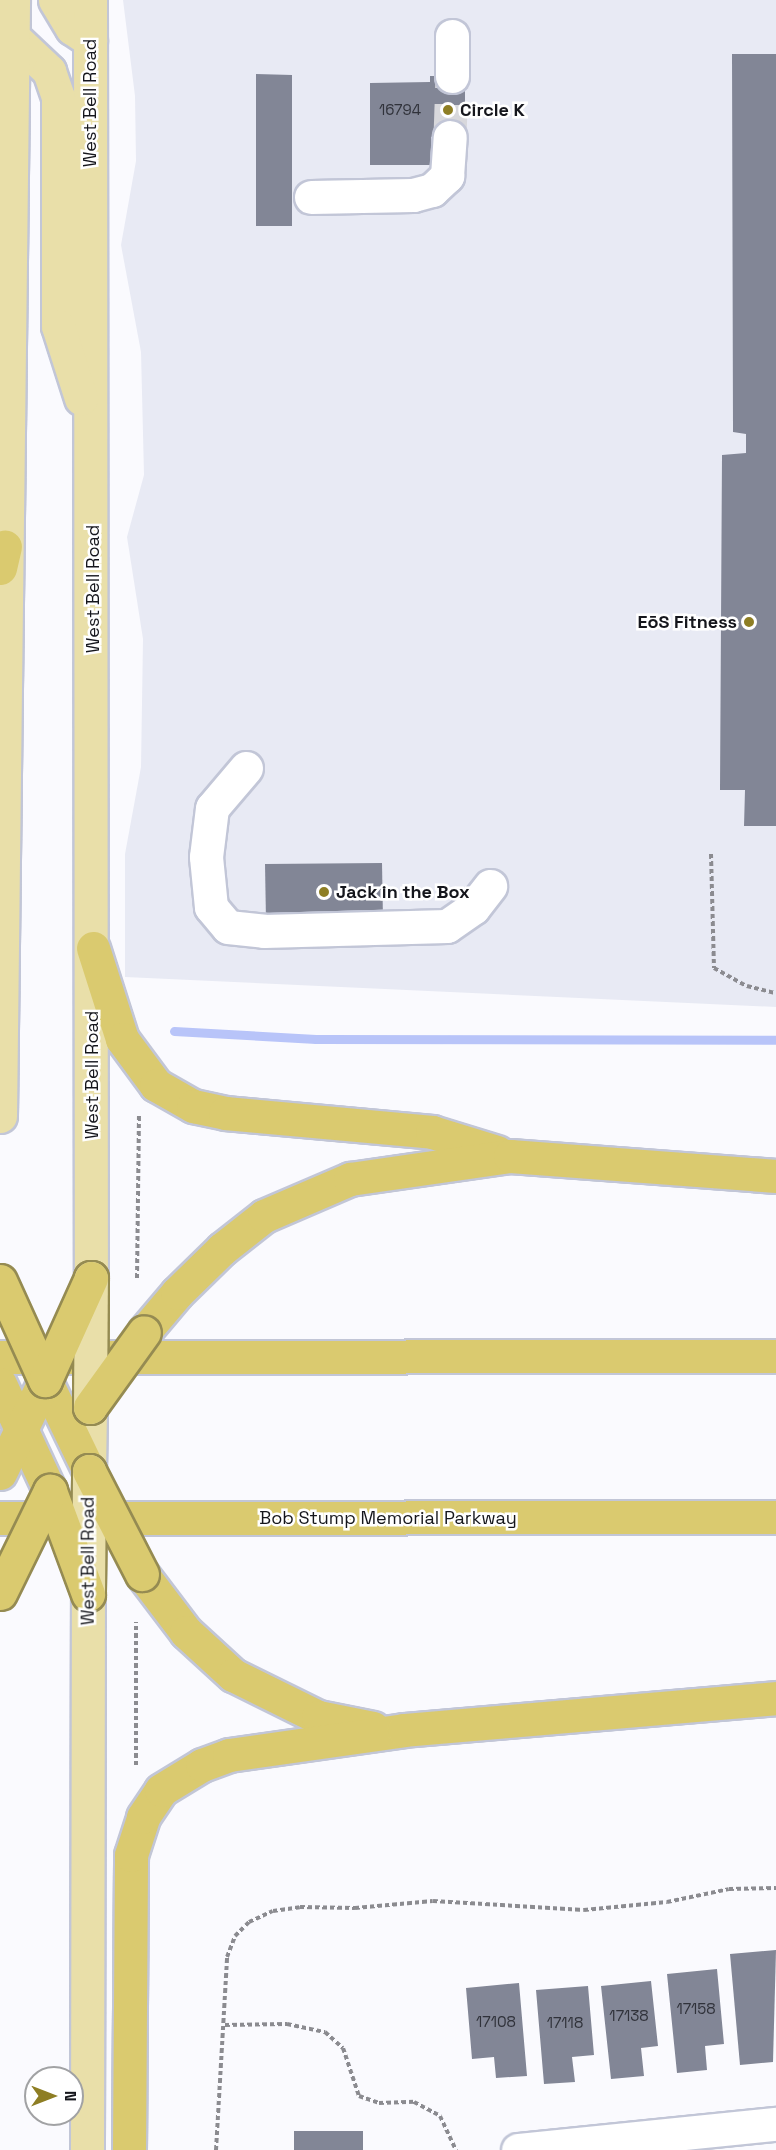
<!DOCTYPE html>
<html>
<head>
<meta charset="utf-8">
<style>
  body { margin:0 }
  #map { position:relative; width:776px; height:2150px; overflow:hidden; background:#fafafe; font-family:"Space Grotesk",sans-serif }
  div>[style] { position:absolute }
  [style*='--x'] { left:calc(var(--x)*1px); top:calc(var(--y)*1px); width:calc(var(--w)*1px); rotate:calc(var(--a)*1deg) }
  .built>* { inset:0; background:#e8eaf4 }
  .stream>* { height:9px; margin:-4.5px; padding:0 4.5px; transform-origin:4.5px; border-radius:4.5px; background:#b8c4f9 }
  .building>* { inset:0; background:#828696 }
  .minor-tunnel>* { height:33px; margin-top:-16.5px; transform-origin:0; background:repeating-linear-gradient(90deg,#d8d8dc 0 33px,transparent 0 49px) }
  .path>* { height:4px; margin-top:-2px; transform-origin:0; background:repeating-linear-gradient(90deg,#8b8b90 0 4.5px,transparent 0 7.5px) }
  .roads { filter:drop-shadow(2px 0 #c2c6d7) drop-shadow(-2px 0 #c2c6d7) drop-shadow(0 2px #c2c6d7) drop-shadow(0 -2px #c2c6d7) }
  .minor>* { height:33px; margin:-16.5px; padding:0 16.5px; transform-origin:16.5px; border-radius:16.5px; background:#fff }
  .major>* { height:33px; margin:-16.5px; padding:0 16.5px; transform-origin:16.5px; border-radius:16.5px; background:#e9dfa9 }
  .highway>* { height:33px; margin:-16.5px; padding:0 16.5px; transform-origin:16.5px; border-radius:16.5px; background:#daca6f }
  .bridges { filter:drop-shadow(2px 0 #958b52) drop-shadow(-2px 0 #958b52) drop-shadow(0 2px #958b52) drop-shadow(0 -2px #958b52) }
  .major-bridge>* { height:33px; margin:-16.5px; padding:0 16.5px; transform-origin:16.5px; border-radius:16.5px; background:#e9dfa9 }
  .highway-bridge>* { height:33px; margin:-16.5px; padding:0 16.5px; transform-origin:16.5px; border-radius:16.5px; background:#daca6f }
  .dots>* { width:16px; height:16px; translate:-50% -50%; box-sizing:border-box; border:3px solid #fff; border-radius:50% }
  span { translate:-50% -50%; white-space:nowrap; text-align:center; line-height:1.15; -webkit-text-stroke:5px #fff; paint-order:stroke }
  .number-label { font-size:15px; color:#30323a }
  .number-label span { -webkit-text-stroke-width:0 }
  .street-label { font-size:18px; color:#15161c }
  .poi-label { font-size:18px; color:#15161c; font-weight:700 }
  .left { translate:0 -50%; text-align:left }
  .right { translate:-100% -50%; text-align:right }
  .north { position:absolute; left:24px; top:2066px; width:60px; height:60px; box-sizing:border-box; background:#fff; border:2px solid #a1a2a4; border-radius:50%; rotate:90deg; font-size:16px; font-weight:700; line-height:24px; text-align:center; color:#15161c }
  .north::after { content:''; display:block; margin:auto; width:21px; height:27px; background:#8e7e24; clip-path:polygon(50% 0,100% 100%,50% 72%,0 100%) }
</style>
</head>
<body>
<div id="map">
  <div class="built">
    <i style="clip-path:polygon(123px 0,776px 0,776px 1007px,125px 977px,125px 854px,141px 767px,143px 639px,127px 537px,144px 475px,141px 352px,121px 245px,136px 161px,135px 96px)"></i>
  </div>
  <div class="stream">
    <i style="--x:174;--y:1031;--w:142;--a:3.2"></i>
    <i style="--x:316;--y:1039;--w:460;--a:0.1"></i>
  </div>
  <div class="building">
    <i style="clip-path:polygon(732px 54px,776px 54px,776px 826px,744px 826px,745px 790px,720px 790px,722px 455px,746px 453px,746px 434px,733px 432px)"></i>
    <i style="clip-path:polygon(256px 74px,292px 75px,292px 226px,256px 226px)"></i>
    <i style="clip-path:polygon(430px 76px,465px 76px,465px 137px,431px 137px,431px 165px,370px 165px,370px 83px,430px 82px)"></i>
    <i style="clip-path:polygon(382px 863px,383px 920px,266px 921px,265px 864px)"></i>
    <i style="clip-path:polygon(776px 1950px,773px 2062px,740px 2065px,730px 1954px)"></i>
    <i style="clip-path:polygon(717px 1969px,724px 2044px,705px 2046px,707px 2070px,677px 2073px,667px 1974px)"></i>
    <i style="clip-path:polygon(651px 1981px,658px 2046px,641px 2048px,644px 2076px,611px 2079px,601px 1986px)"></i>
    <i style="clip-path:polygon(519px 1983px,527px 2076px,496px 2078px,494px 2057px,472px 2059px,466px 1988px)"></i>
    <i style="clip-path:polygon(588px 1986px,594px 2055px,572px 2057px,575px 2082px,544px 2084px,536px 1990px)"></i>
    <i style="clip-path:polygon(294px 2131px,363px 2131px,363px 2150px,294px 2150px)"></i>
  </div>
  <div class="minor-tunnel">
    <i style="--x:450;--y:137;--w:61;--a:-88.1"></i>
  </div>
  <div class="path">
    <i style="--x:711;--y:854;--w:114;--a:88.5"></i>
    <i style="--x:714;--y:968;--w:38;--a:29"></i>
    <i style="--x:747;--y:986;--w:30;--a:14"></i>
    <i style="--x:137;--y:1278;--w:164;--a:-89.3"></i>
    <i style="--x:136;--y:1765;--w:143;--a:-90"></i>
    <i style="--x:225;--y:2025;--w:62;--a:-0.9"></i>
    <i style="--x:287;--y:2024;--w:39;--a:12"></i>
    <i style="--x:325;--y:2032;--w:24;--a:42"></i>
    <i style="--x:343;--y:2048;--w:51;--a:71.6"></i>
    <i style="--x:359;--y:2096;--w:21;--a:19"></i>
    <i style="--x:379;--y:2103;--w:35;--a:-2"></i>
    <i style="--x:414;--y:2102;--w:30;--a:28"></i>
    <i style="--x:440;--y:2116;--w:38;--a:65"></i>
    <i style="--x:216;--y:2150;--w:193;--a:-86.7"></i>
    <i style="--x:227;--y:1957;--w:22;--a:-69"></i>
    <i style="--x:235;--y:1936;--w:20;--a:-45"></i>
    <i style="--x:249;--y:1922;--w:26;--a:-25"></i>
    <i style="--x:273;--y:1911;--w:27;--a:-8"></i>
    <i style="--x:300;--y:1907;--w:55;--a:1"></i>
    <i style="--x:355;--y:1908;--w:78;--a:-5.1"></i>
    <i style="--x:433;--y:1901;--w:151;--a:3.4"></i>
    <i style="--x:584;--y:1910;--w:83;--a:-5.5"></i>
    <i style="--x:667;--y:1902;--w:63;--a:-11.8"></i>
    <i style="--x:729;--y:1889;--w:47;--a:-1.2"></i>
  </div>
  <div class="roads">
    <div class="minor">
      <i style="--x:452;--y:76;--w:40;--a:-90"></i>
      <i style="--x:311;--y:197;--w:102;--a:-1.1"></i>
      <i style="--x:413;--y:195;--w:20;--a:-15"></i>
      <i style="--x:432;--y:190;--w:21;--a:-43"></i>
      <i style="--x:447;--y:176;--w:39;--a:-86"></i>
      <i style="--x:246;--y:768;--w:52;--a:130.4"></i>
      <i style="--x:212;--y:808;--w:49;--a:97"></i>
      <i style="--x:206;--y:857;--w:50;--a:84.3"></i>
      <i style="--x:211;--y:907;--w:26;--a:50"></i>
      <i style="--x:228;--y:927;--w:36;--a:6"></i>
      <i style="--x:264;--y:931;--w:183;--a:-1.6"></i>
      <i style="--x:447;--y:926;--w:32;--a:-35"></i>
      <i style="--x:473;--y:908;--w:28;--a:-52"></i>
      <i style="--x:518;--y:2150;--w:259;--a:-5.8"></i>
    </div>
    <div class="major">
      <i style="--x:55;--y:0;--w:33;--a:59"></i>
      <i style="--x:72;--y:28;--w:22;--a:34"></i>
      <i style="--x:90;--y:0;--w:1278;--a:89.96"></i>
      <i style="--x:13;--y:37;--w:50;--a:43.4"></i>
      <i style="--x:49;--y:71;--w:28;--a:71"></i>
      <i style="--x:58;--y:97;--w:229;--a:90"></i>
      <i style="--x:58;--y:326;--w:76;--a:72.3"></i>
      <i style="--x:0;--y:1116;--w:1116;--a:-89.33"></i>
      <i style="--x:89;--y:1471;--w:64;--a:-89.1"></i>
      <i style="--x:87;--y:2150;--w:556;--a:-89.9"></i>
    </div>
    <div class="highway">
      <i style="--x:0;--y:568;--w:22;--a:-77"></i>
      <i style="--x:93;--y:948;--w:96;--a:72.3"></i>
      <i style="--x:122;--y:1039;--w:57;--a:53.5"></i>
      <i style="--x:156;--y:1085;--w:43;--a:29.6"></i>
      <i style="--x:193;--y:1106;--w:33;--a:12"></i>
      <i style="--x:225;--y:1113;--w:208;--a:5.2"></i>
      <i style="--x:432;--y:1132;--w:68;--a:17.1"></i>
      <i style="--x:144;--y:1332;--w:51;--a:-49.8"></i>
      <i style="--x:177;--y:1293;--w:63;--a:-44.4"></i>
      <i style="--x:222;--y:1249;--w:53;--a:-38.2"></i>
      <i style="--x:264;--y:1216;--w:94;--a:-23.3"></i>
      <i style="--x:350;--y:1179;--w:162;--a:-8.2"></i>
      <i style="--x:510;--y:1156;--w:267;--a:4.3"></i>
      <i style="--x:0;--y:1357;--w:776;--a:-0.07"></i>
      <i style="--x:45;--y:1380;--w:101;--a:64.2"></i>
      <i style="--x:0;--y:1384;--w:118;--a:65"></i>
      <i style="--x:0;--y:1473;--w:103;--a:-64.2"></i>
      <i style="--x:0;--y:1518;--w:776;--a:-0.07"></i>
      <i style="--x:142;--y:1574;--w:73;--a:52.8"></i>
      <i style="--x:186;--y:1632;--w:64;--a:42.5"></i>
      <i style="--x:233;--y:1675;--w:95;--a:26.3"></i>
      <i style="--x:318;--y:1717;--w:56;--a:11.3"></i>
      <i style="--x:129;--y:2150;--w:295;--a:-89.6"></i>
      <i style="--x:131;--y:1855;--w:40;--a:-72"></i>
      <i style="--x:143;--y:1817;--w:32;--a:-56"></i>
      <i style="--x:161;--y:1790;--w:48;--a:-31.4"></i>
      <i style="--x:202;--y:1765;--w:29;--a:-20"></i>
      <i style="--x:229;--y:1755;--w:177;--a:-8.1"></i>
      <i style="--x:404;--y:1730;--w:373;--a:-4.9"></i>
    </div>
  </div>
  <div class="bridges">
    <div class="major-bridge">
      <i style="--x:90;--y:1407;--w:129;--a:-89.6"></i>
      <i style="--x:88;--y:1592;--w:121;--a:-89.5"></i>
    </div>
    <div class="highway-bridge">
      <i style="--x:0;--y:1281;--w:109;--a:65.6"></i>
      <i style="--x:45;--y:1380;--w:112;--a:-65.7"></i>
      <i style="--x:90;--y:1407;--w:92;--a:-54.2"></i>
      <i style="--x:89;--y:1471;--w:116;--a:62.8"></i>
      <i style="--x:50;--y:1491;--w:110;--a:69.7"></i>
      <i style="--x:0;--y:1593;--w:114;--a:-63.9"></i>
    </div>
  </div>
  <div class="dots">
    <i style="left:448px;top:110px;background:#8e7e24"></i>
    <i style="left:749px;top:622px;background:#8e7e24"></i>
    <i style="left:324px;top:892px;background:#8e7e24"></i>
  </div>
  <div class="number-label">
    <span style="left:400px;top:110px">16794</span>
    <span style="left:696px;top:2009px">17158</span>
    <span style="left:629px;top:2016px">17138</span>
    <span style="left:496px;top:2022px">17108</span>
    <span style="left:565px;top:2023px">17118</span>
  </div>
  <div class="street-label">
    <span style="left:90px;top:103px;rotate:-90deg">West Bell Road</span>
    <span style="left:93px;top:589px;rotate:-90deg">West Bell Road</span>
    <span style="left:92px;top:1075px;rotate:-90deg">West Bell Road</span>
    <span style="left:388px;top:1518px">Bob Stump Memorial Parkway</span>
    <span style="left:88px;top:1561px;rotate:-90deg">West Bell Road</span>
  </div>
  <div class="poi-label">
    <span class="left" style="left:460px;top:110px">Circle K</span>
    <span class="right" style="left:737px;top:622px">EōS Fitness</span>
    <span class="left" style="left:336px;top:892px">Jack in the Box</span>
  </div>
  <div class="north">N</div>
</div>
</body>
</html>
